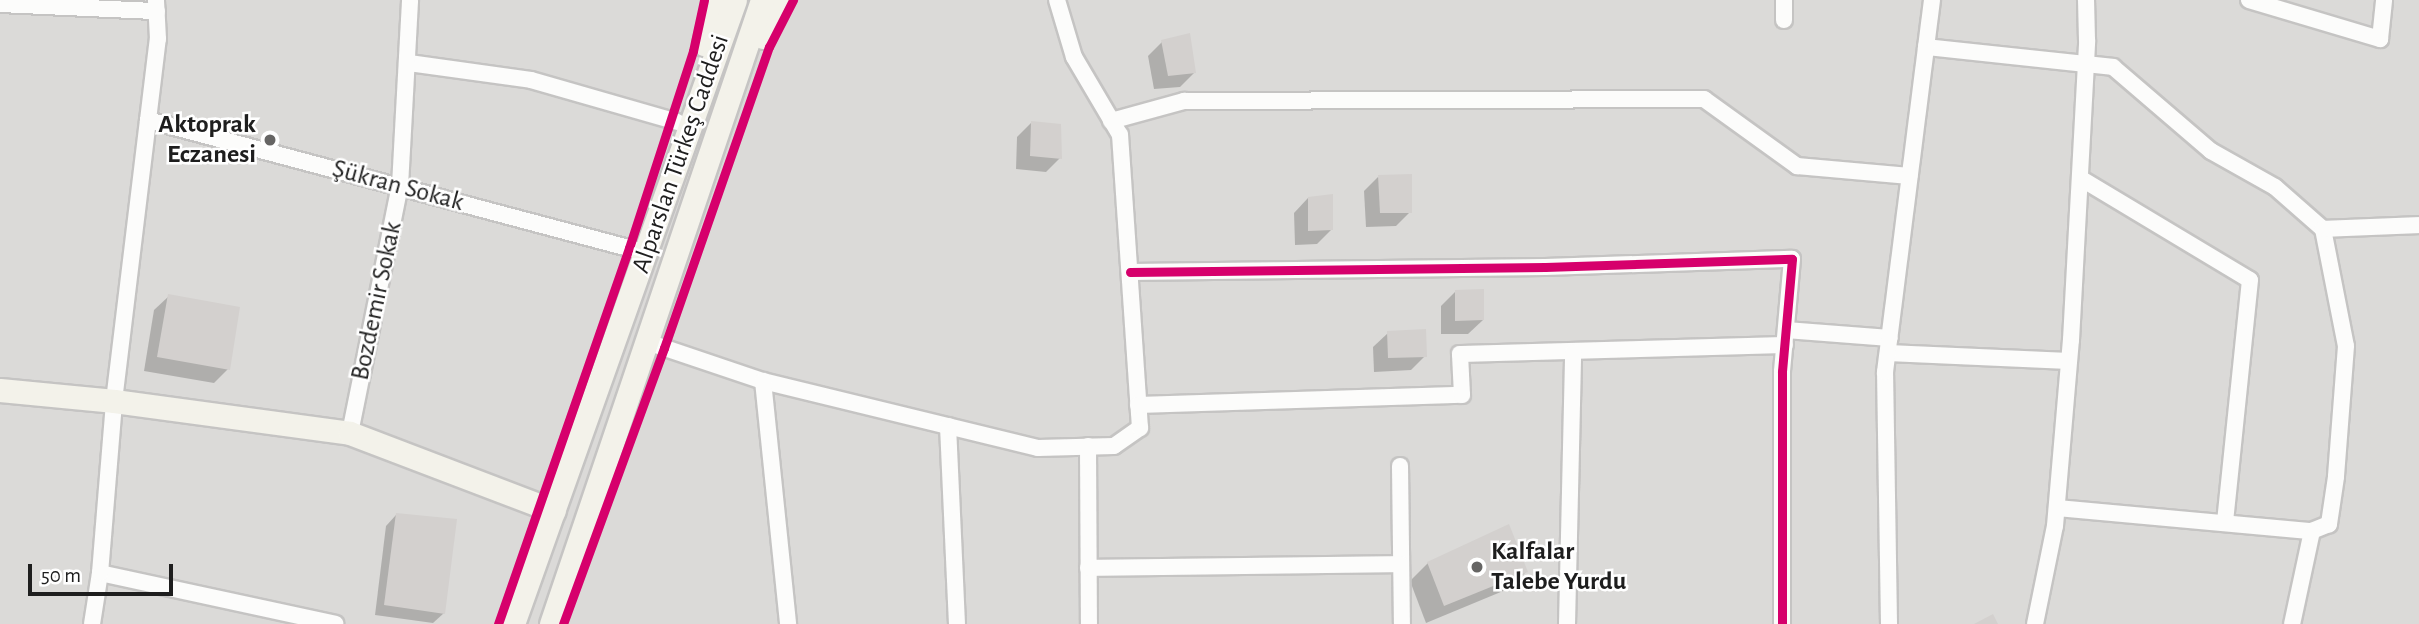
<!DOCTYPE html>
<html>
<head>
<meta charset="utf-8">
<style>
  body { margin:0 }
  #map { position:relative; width:2419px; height:624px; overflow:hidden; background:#eceae7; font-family:"Alegreya Sans",sans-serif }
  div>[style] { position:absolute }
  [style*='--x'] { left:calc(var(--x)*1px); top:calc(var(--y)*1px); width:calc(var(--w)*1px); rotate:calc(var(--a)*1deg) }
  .residential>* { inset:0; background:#dbdad8 }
  .shadow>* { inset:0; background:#0003 }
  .building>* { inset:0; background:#d3d0ce }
  .roads { filter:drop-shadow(2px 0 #c5c4c3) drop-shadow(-2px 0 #c5c4c3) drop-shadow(0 2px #c5c4c3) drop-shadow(0 -2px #c5c4c3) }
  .street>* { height:16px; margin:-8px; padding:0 8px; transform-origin:8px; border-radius:8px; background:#fcfcfb }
  .secondary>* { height:23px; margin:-11.5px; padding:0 11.5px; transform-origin:11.5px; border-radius:11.5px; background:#f3f2ea }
  .cycleway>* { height:9px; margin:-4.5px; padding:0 4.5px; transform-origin:4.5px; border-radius:4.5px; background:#d6006c }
  .dots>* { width:19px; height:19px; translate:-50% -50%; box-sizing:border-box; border:4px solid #fff; border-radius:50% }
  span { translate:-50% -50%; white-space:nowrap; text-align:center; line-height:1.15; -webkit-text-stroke:5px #fff; paint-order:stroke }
  .poi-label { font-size:26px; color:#1e1e1e; font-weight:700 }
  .right { translate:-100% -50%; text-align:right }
  .left { translate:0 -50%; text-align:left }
  .street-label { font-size:26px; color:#1e1e1e }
  .scale { position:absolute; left:28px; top:564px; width:145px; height:32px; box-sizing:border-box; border:4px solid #1e1e1e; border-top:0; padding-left:9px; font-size:21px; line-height:24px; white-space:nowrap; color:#1e1e1e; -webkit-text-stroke:5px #fff; paint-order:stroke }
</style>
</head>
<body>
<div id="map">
  <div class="residential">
    <i style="clip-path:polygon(0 0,2419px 0,2419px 624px,0 624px)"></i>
  </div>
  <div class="shadow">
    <i style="clip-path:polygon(1162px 42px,1194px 73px,1180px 87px,1154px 89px,1148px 56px)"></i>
    <i style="clip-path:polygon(1031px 123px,1060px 158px,1046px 172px,1016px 169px,1017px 137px)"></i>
    <i style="clip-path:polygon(1378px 177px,1410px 212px,1396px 226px,1366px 227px,1364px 191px)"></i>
    <i style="clip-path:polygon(1308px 198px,1331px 230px,1317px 244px,1295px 245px,1294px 213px)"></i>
    <i style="clip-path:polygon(1456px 291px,1483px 320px,1468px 334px,1441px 334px,1441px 306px)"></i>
    <i style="clip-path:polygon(169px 296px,228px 369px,214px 383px,144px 371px,154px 310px)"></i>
    <i style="clip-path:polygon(1388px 333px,1425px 356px,1411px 370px,1374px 372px,1373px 347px)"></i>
    <i style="clip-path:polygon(396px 515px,444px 613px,433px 623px,375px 615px,386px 526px)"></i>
    <i style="clip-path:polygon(1428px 563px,1526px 572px,1508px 589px,1426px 623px,1410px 581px)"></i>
  </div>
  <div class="building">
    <i style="clip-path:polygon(1190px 33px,1196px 73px,1168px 76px,1161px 40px)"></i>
    <i style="clip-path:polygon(1031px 121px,1061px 124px,1062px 159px,1030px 156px)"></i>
    <i style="clip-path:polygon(1412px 174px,1412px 213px,1380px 213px,1378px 175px)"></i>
    <i style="clip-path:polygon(1333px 194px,1333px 230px,1308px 231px,1308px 197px)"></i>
    <i style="clip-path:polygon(1484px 289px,1484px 320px,1455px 321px,1455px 290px)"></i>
    <i style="clip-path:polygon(168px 294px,240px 307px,230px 370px,157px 357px)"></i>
    <i style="clip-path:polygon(1426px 329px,1427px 357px,1388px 358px,1387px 331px)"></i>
    <i style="clip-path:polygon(396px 513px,457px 519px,445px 614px,384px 605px)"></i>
    <i style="clip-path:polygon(1509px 524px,1528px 572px,1444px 606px,1427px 562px)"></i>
    <i style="clip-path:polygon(1993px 614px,1998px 624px,1974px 624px)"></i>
  </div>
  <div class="roads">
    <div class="street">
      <i style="--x:2249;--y:0;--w:137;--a:16.6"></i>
      <i style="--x:2380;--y:39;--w:39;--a:-84"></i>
      <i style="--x:0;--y:4;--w:157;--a:2.6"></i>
      <i style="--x:1784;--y:20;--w:20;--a:-90"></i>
      <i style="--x:1926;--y:47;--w:188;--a:6.1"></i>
      <i style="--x:2113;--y:67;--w:129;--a:40.6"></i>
      <i style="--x:2211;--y:151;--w:73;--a:29.4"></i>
      <i style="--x:2275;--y:187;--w:64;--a:41.2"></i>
      <i style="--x:2323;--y:229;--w:119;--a:78.9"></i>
      <i style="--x:2346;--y:346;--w:131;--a:94.4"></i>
      <i style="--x:2336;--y:477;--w:48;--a:98.5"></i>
      <i style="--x:2329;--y:524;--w:18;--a:158"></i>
      <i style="--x:409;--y:63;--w:123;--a:7.9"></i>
      <i style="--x:531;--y:80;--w:152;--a:16"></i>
      <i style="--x:148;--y:120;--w:516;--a:14.92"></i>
      <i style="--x:1111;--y:121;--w:76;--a:-15.3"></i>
      <i style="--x:1184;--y:101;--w:520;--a:-0.22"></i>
      <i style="--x:1704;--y:99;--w:115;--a:35.8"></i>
      <i style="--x:1797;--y:166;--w:113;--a:5.1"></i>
      <i style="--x:2080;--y:178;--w:198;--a:31"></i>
      <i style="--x:2250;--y:280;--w:244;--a:95.9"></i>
      <i style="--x:2323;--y:229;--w:96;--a:-2.4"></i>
      <i style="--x:1130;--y:272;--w:415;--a:-0.7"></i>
      <i style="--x:1545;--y:267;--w:247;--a:-1.9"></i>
      <i style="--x:1792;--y:259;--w:113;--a:95.1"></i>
      <i style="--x:1782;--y:372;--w:252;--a:90"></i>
      <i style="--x:1786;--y:330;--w:104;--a:4.4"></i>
      <i style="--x:647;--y:342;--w:122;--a:18.6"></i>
      <i style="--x:763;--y:381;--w:283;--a:13.7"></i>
      <i style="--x:1038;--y:448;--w:76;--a:-1.5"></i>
      <i style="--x:1114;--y:446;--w:32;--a:-35"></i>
      <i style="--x:1140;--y:428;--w:294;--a:-93.9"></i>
      <i style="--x:1120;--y:135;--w:91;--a:-120.5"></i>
      <i style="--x:1074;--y:57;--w:59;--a:-106.6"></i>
      <i style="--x:1888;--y:353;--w:181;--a:2.5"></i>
      <i style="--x:763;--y:381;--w:244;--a:84.1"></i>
      <i style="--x:1138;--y:405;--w:324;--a:-1.8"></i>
      <i style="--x:1462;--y:395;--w:41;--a:-92.8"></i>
      <i style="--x:1460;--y:354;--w:325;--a:-1.6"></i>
      <i style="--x:948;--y:426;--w:198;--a:87.4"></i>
      <i style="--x:350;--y:433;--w:252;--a:-78.6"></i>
      <i style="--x:400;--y:186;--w:186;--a:-86.9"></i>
      <i style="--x:1088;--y:446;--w:178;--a:89.7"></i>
      <i style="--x:1400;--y:466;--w:158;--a:89.3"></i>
      <i style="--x:2057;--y:508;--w:256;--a:5.2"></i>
      <i style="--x:2312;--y:531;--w:95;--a:102.1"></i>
      <i style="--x:1088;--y:568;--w:313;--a:-0.7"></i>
      <i style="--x:100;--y:573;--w:241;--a:12.2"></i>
      <i style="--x:92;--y:624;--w:52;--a:-81.1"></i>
      <i style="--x:100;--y:573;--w:173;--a:-85.3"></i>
      <i style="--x:114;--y:401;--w:365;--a:-83.1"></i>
      <i style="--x:158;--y:39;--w:39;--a:-93"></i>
      <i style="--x:1567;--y:624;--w:272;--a:-88.7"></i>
      <i style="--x:1889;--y:624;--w:252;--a:-90.9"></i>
      <i style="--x:1885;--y:372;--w:375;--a:-82.8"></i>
      <i style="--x:2035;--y:624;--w:100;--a:-78.5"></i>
      <i style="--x:2055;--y:526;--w:187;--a:-85.1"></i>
      <i style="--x:2071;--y:340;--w:300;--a:-86.9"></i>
      <i style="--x:2087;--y:40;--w:40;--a:-91.4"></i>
    </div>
    <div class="secondary">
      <i style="--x:763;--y:37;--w:41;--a:-65.3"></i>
      <i style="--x:704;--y:44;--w:45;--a:-76"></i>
      <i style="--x:0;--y:390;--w:115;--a:5.5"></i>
      <i style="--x:114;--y:401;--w:238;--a:7.7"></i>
      <i style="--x:350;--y:433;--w:218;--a:20.9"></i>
      <i style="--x:513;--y:624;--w:662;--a:-70.42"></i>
      <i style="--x:551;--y:624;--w:659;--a:-71.32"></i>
    </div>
  </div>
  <div class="cycleway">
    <i style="--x:1130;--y:272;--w:415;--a:-0.7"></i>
    <i style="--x:1545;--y:267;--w:247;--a:-1.9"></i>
    <i style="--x:1792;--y:259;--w:113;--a:95.1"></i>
    <i style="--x:1782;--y:372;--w:252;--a:90"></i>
    <i style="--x:498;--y:624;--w:398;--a:-70.8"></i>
    <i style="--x:629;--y:248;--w:207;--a:-72"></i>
    <i style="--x:693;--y:51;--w:52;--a:-77.8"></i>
    <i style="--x:563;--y:624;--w:294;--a:-69.9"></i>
    <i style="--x:664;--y:348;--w:319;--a:-70.8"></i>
    <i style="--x:769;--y:47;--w:53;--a:-62.9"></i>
  </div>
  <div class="dots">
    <i style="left:270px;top:140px;background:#666564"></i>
    <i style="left:1477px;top:567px;background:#666564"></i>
  </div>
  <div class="poi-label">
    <span class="right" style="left:256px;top:140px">Aktoprak<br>Eczanesi</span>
    <span class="left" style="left:1491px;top:567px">Kalfalar<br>Talebe Yurdu</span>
  </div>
  <div class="street-label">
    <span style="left:681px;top:154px;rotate:-71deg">Alparslan Türkeş Caddesi</span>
    <span style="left:398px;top:186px;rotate:15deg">Şükran Sokak</span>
    <span style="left:377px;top:301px;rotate:-78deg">Bozdemir Sokak</span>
  </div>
  <div class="scale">50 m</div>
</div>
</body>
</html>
